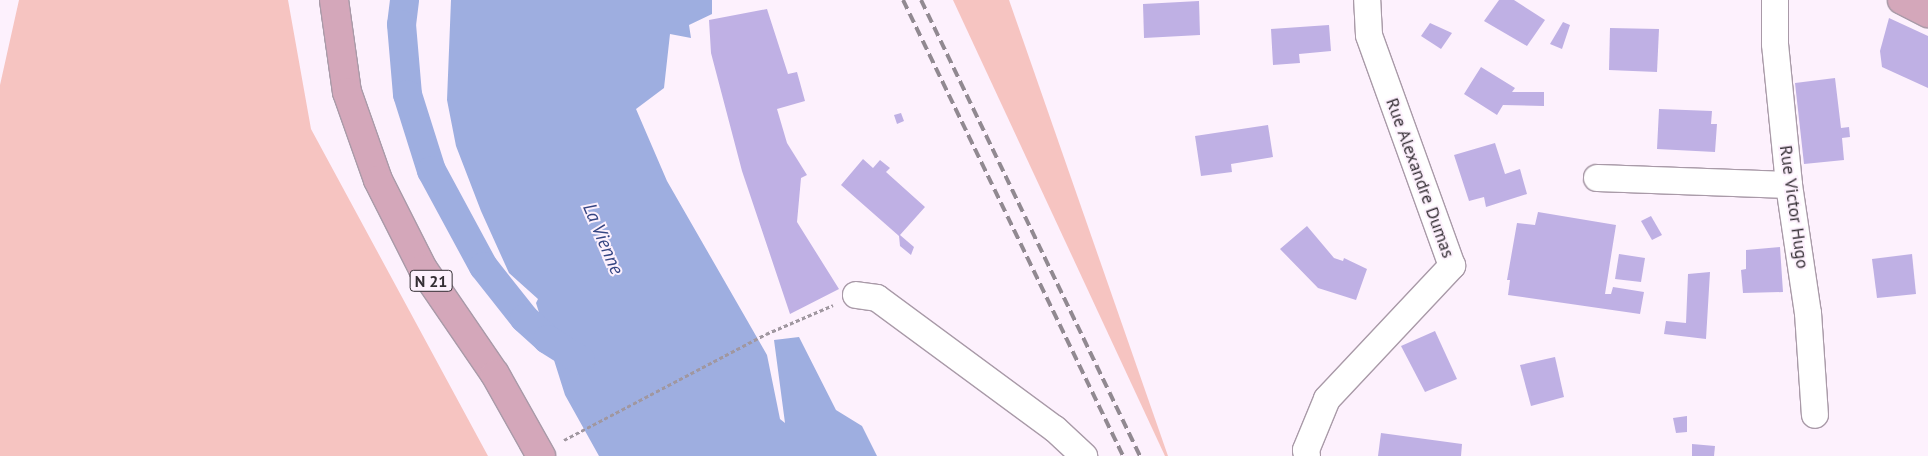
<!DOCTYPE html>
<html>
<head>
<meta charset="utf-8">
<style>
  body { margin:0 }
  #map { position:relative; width:1928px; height:456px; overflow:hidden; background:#fdf1fd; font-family:"PT Sans",sans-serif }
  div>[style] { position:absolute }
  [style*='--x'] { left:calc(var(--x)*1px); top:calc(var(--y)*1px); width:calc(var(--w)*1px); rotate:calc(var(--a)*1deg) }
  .green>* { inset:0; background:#f6c4c1 }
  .water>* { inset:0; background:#9eaee0 }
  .canal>* { height:29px; margin:-14.5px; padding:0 14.5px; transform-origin:14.5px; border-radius:14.5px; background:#9eaee0 }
  .building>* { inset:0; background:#bfb0e4 }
  .path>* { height:3px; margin-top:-1.5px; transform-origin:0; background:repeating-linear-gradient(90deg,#a097a0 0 4px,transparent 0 6.5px) }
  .roads { filter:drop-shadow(1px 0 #a99aa8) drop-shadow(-1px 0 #a99aa8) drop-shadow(0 1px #a99aa8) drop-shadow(0 -1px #a99aa8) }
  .minor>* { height:26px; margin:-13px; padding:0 13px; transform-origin:13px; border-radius:13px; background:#fff }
  .major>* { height:28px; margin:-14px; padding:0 14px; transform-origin:14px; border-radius:14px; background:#d4a7ba }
  .rail>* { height:4px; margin-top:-2px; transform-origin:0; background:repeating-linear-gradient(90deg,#918991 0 10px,transparent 0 15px) }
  span { translate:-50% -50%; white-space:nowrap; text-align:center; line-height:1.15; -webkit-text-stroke:4px #fdf1fd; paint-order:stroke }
  .shield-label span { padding:1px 4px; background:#fdf1fd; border:1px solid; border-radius:4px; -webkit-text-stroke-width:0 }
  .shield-label { font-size:16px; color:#342e34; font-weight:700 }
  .street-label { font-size:18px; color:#342e34 }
  .water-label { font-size:19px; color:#354582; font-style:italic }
</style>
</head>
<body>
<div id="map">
  <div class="green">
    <i style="clip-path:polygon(19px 0,288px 0,311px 129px,488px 456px,0 456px,0 85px)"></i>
    <i style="clip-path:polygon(953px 0,1009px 0,1168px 456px,1165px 456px)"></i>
  </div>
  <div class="water">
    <i style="clip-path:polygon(451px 0,712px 0,712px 14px,689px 25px,691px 38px,670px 34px,664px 88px,636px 109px,667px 181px,767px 355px,780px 419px,785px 423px,774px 340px,799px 337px,836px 410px,862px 426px,877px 456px,599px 456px,565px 395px,536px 303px,538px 299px,509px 273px,481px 211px,456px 146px,447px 100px)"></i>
  </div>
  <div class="canal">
    <i style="--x:404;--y:0;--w:24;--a:97"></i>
    <i style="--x:401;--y:24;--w:70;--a:85.1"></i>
    <i style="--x:407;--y:94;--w:80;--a:72.5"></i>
    <i style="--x:431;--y:170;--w:109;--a:61.6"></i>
    <i style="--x:483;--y:266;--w:66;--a:51.7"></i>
    <i style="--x:524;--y:318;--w:31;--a:42"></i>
    <i style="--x:547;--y:339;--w:39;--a:32"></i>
  </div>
  <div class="building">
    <i style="clip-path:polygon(1499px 0,1514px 0,1545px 20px,1527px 46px,1484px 21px)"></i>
    <i style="clip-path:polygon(1199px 1px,1200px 35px,1144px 38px,1143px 4px)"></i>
    <i style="clip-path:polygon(767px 9px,788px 74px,797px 72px,805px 101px,777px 109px,787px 143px,807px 175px,801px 178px,797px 222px,839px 289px,790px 314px,742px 171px,711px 53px,709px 20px)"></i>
    <i style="clip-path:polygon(1889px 18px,1928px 36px,1928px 88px,1882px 67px,1880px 51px)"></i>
    <i style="clip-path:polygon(1563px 22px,1570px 25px,1562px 49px,1550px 44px)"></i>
    <i style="clip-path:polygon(1430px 23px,1452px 33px,1441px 49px,1421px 36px)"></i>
    <i style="clip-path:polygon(1329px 25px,1331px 51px,1299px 54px,1300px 63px,1273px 65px,1271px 29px)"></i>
    <i style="clip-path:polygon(1610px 28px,1659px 29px,1657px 72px,1609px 70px)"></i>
    <i style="clip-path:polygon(1481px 67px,1515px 88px,1512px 92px,1544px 92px,1544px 106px,1503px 105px,1497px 115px,1464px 94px)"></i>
    <i style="clip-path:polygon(1835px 78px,1841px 128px,1849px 127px,1850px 137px,1842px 138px,1844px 160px,1804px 164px,1795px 83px)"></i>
    <i style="clip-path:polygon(1659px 109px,1712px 111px,1711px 124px,1717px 124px,1715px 152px,1657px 149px)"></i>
    <i style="clip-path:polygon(901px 113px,904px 121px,897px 124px,894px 115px)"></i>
    <i style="clip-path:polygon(1268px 125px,1273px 157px,1231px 164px,1232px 172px,1201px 176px,1195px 136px)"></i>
    <i style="clip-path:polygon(1495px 143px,1505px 174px,1520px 169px,1527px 194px,1486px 207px,1484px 197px,1469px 201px,1454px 155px)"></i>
    <i style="clip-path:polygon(863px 159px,873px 168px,880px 160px,890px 168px,886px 172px,925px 207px,900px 235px,914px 247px,911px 255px,900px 246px,899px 236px,841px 185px)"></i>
    <i style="clip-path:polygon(1538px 212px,1616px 225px,1605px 294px,1611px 294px,1613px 287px,1644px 292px,1640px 314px,1508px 295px,1510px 280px,1507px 280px,1517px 223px,1535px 225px)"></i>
    <i style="clip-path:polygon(1651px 216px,1662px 235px,1652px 240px,1641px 221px)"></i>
    <i style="clip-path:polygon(1307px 226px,1334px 258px,1343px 261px,1344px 258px,1367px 269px,1356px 300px,1318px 288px,1280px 249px)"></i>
    <i style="clip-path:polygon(1780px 247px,1783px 292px,1743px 293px,1741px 270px,1746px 269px,1746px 250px)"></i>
    <i style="clip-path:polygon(1619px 254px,1645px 258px,1641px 282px,1615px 279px)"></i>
    <i style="clip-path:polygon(1912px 254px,1916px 294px,1877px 298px,1872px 259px)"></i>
    <i style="clip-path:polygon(1710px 272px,1706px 339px,1664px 334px,1666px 321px,1686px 323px,1688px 274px)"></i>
    <i style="clip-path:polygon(1435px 331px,1457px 379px,1425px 392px,1401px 346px)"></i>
    <i style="clip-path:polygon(1555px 357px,1564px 397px,1531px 406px,1520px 365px)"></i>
    <i style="clip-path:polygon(1687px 416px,1687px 432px,1676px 433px,1673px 418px)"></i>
    <i style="clip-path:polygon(1381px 433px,1462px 444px,1461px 456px,1378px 456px)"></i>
    <i style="clip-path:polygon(1692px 444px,1715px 446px,1714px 456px,1692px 456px)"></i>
  </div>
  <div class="path">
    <i style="--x:564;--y:440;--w:228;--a:-27.7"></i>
    <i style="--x:766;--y:334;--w:73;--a:-23.4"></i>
  </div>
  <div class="roads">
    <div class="minor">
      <i style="--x:1775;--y:0;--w:44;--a:90"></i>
      <i style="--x:1775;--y:44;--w:142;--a:84.3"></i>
      <i style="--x:1789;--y:185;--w:129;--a:81.6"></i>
      <i style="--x:1808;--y:313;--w:102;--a:86.1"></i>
      <i style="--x:1597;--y:178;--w:192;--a:2.1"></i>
      <i style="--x:856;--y:295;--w:21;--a:8"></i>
      <i style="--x:877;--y:298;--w:221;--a:36.4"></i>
      <i style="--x:1055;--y:429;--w:40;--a:43"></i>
      <i style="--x:1307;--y:456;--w:6;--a:-99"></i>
      <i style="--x:1306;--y:450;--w:55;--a:-67.6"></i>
      <i style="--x:1327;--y:399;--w:183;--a:-46.8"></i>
      <i style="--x:1452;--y:266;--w:245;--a:-109.8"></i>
      <i style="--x:1369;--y:35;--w:35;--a:-93"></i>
    </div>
    <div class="major">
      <i style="--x:334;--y:0;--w:93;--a:82"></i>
      <i style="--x:347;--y:92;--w:93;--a:70.6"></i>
      <i style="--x:378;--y:180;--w:100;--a:63.2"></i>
      <i style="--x:423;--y:269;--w:127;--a:55.6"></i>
      <i style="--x:495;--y:374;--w:94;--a:60.7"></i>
      <i style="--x:1902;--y:0;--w:29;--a:27"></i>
    </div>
  </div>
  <div class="rail">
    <i style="--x:903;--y:0;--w:506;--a:64.24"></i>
    <i style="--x:921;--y:0;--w:506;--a:64.35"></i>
  </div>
  <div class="shield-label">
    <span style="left:431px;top:281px">N 21</span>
  </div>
  <div class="street-label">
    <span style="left:1420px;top:178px;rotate:70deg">Rue Alexandre Dumas</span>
    <span style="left:1794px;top:207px;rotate:82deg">Rue Victor Hugo</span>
  </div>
  <div class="water-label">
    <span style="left:603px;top:239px;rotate:67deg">La Vienne</span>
  </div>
</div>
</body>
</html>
